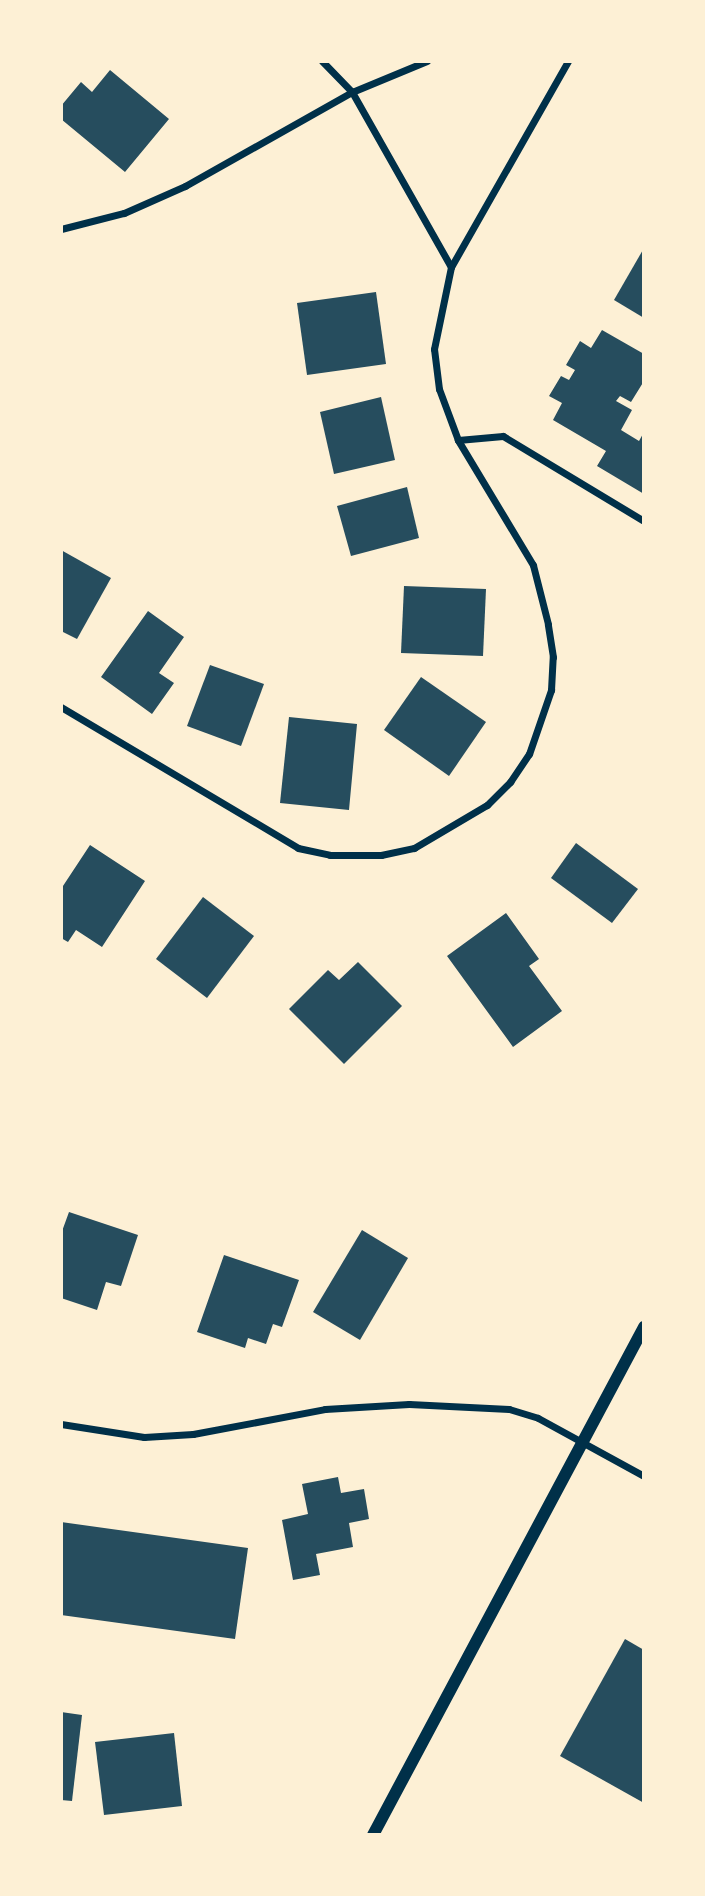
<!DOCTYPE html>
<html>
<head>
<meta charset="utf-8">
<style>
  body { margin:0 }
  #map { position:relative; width:705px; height:1896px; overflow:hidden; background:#fdf0d5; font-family:Helvetica,sans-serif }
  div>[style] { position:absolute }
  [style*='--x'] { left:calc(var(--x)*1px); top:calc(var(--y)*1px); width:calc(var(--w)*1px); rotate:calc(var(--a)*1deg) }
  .building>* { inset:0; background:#264d5e }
  .minor>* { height:7px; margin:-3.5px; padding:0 3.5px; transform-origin:3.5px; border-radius:3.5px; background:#003049 }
  .tertiary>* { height:12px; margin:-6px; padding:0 6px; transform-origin:6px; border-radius:6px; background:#003049 }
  span { translate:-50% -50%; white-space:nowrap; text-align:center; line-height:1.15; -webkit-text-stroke:5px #fdf0d5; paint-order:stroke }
  .frame { position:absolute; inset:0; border:63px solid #fdf0d5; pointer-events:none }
</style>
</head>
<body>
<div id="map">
  <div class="building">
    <i style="clip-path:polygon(110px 70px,169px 119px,125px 172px,61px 119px,61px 106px,81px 82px,92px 92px)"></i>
    <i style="clip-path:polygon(644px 248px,644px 318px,614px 300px)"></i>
    <i style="clip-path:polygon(376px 292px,386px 364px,307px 375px,297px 303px)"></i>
    <i style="clip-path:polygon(602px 330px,644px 354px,644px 381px,631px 402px,620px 396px,616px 401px,632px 410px,621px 430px,639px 441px,644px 432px,644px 494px,597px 466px,606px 451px,553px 420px,562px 403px,549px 396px,561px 376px,569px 380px,575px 370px,566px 365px,580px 341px,591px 348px)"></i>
    <i style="clip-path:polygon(381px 397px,395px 460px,334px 474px,320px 412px)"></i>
    <i style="clip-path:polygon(407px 487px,419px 538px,351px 556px,337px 506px)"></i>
    <i style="clip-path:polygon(61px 550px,111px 578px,77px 639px,61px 631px)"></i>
    <i style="clip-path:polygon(404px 586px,486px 589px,483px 656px,401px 653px)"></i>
    <i style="clip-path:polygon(148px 611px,184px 637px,159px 673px,174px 683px,152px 714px,101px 677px)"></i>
    <i style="clip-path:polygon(210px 665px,264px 684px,241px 746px,187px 726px)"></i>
    <i style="clip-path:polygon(421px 677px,486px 722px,449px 776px,384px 730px)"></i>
    <i style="clip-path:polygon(289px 717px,357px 724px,349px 810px,280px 803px)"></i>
    <i style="clip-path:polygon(576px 843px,638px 889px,612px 923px,551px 878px)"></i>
    <i style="clip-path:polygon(90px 845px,145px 881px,102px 947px,76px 930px,68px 942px,61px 938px,61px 889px)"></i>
    <i style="clip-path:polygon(203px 897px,254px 936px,207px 998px,156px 959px)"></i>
    <i style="clip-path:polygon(506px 913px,539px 959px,529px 966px,562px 1011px,513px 1047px,447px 956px)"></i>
    <i style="clip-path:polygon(358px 962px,402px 1006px,344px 1064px,289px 1009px,328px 970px,339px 980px)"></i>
    <i style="clip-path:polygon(69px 1212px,138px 1235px,121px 1286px,106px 1282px,97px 1310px,61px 1298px,61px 1234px)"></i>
    <i style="clip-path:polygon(362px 1230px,408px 1258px,360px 1340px,313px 1312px)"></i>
    <i style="clip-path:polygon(224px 1255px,299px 1280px,282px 1327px,273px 1324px,266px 1344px,248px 1338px,245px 1348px,197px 1332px)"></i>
    <i style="clip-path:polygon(338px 1477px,341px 1493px,364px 1489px,369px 1519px,349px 1523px,353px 1547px,316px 1554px,320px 1575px,293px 1580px,282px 1520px,308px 1514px,302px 1484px)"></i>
    <i style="clip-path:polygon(61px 1522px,248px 1548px,235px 1639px,61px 1615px)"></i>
    <i style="clip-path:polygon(625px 1639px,644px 1650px,644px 1803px,560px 1756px)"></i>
    <i style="clip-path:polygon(61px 1712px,82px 1715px,72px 1801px,61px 1800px)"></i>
    <i style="clip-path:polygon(174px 1733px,182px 1806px,104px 1815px,95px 1742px)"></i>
  </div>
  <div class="minor">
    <i style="--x:322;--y:61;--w:43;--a:45.9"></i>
    <i style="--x:352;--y:92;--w:201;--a:60.5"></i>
    <i style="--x:61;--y:229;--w:65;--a:-14.3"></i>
    <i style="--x:124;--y:213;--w:67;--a:-23.9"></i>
    <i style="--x:185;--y:186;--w:192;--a:-29.4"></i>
    <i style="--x:352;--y:92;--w:81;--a:-22.5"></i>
    <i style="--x:458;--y:440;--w:45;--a:-5.1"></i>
    <i style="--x:503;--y:436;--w:165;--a:31.1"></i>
    <i style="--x:61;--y:707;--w:276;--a:30.7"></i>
    <i style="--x:298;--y:848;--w:33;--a:12"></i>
    <i style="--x:330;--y:855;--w:51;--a:0"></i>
    <i style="--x:381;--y:855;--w:34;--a:-12"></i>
    <i style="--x:414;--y:848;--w:85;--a:-30.5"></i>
    <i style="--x:487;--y:805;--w:33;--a:-45"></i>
    <i style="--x:510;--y:782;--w:34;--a:-56"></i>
    <i style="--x:529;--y:754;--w:68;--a:-71"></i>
    <i style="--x:551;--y:690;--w:33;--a:-87"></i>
    <i style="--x:553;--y:657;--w:33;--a:-99"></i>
    <i style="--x:548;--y:624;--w:61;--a:-104.3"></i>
    <i style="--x:533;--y:565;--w:146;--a:-121"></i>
    <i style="--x:458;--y:440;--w:54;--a:-110.4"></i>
    <i style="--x:439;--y:389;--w:40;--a:-97.1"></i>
    <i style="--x:434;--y:349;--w:84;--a:-78.3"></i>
    <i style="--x:451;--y:267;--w:237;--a:-60.4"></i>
    <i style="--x:61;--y:1424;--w:84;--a:8.9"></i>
    <i style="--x:144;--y:1437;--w:49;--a:-3.5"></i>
    <i style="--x:193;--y:1434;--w:134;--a:-10.7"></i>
    <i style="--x:325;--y:1409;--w:84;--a:-3.4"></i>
    <i style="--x:409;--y:1404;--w:100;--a:2.9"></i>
    <i style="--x:509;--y:1409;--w:30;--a:17"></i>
    <i style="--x:538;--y:1418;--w:121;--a:28.7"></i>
  </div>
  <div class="tertiary">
    <i style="--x:373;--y:1835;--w:576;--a:-61.92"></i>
  </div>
  <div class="frame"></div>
</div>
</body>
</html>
